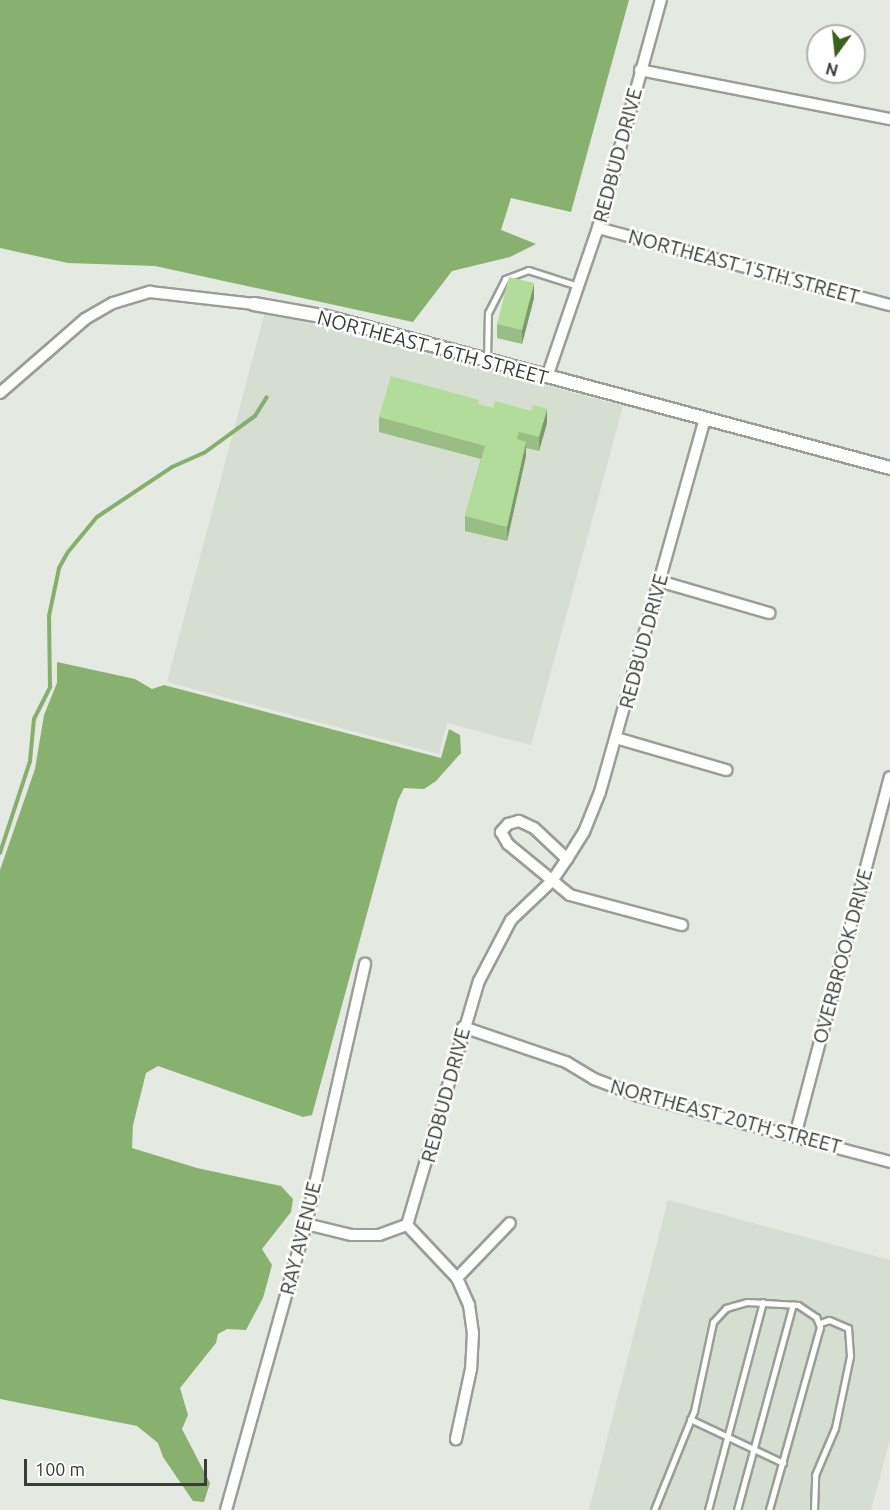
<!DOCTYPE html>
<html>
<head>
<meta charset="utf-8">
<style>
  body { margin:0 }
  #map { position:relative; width:890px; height:1510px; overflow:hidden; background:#e4e9e1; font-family:Ubuntu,sans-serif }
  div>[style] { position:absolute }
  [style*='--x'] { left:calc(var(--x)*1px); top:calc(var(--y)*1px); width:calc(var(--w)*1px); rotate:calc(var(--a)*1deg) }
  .built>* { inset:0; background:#d5ded0 }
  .forest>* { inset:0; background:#88b16f }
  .stream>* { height:4px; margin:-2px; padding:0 2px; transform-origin:2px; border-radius:2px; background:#86af6e }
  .roads { filter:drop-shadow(2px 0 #999e97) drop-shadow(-2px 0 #999e97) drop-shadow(0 2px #999e97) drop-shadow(0 -2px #999e97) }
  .service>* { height:5px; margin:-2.5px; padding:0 2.5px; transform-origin:2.5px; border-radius:2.5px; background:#fff }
  .minor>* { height:10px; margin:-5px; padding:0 5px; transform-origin:5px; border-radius:5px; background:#fff }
  .tertiary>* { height:12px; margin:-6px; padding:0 6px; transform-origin:6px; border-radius:6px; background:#fff }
  .wall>* { inset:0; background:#99bd84 }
  .shaded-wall>* { inset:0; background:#7d9a6b }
  .building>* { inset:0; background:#b2dc99 }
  span { translate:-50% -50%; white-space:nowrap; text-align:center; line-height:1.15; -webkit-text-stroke:5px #fff; paint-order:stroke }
  .street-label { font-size:20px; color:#393c38 }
  .north { position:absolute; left:806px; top:24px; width:60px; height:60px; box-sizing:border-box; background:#fff; border:2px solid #b0b1af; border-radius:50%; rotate:195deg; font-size:16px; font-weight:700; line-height:24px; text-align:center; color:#393c38 }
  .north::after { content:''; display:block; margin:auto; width:21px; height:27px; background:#3a621d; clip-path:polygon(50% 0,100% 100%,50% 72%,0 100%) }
  .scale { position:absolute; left:24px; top:1459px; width:183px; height:27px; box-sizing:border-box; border:3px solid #393c38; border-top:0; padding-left:8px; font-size:18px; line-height:21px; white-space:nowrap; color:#393c38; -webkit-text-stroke:4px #fff; paint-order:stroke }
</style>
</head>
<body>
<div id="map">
  <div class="built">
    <i style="clip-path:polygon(265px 312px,623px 406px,531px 745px,447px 723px,439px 754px,167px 682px)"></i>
    <i style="clip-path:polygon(668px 1200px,890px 1260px,890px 1439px,871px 1510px,589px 1510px)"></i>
  </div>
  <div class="forest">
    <i style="clip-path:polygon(0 0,629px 0,571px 212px,511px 198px,501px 230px,536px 244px,510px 257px,452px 271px,413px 322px,155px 266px,68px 263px,0 248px)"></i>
    <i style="clip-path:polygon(57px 662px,135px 679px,152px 689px,164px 685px,441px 758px,449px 729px,460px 735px,461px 753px,436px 781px,424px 789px,404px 788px,398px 800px,312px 1115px,303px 1117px,158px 1066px,146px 1073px,133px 1125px,132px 1148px,197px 1168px,281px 1186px,293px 1199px,291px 1212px,262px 1249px,272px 1265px,263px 1298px,246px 1330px,227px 1329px,218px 1334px,216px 1343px,180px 1388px,188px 1415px,182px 1429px,210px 1483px,204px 1502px,193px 1501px,163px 1457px,158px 1443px,137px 1426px,0 1399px,0 870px,35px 769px,44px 715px,57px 683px)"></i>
  </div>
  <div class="stream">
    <i style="--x:0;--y:853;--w:97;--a:-71.9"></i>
    <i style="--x:30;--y:761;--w:42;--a:-84.6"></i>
    <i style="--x:34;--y:719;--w:36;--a:-63"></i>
    <i style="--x:50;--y:687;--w:71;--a:-90.8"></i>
    <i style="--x:49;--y:616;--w:49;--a:-78.2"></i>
    <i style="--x:59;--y:568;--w:18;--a:-61"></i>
    <i style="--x:68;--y:552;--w:45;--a:-50.4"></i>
    <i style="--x:97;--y:517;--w:90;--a:-33.7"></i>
    <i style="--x:172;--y:467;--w:35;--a:-24"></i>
    <i style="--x:204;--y:453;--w:63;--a:-36"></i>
    <i style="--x:255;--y:416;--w:22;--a:-58"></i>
  </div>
  <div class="roads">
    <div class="service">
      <i style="--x:487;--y:359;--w:46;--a:-88.8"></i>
      <i style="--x:488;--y:313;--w:38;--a:-63"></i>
      <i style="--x:505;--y:279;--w:25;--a:-21"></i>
      <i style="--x:528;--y:270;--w:52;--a:17.7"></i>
      <i style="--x:690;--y:1419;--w:103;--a:25.3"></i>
      <i style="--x:654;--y:1510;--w:107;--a:-68"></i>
      <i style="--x:694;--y:1411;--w:91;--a:-77.9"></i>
      <i style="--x:713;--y:1322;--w:19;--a:-47"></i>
      <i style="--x:726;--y:1308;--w:22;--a:-16"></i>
      <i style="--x:747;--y:1302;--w:51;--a:3.4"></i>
      <i style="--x:798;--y:1305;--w:22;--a:34"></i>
      <i style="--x:816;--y:1317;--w:11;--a:68"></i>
      <i style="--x:820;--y:1327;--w:190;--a:105.6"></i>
      <i style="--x:708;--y:1510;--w:215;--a:-75.2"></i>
      <i style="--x:737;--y:1510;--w:213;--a:-74.8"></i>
      <i style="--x:814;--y:1510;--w:35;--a:-88"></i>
      <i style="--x:815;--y:1475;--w:51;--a:-66.9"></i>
      <i style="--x:835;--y:1428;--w:74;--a:-78.2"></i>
      <i style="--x:850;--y:1356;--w:28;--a:-94"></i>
      <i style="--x:848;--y:1328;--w:21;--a:-157"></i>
      <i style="--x:829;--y:1320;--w:9;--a:162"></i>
    </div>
    <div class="minor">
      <i style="--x:640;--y:70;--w:255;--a:11.1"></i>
      <i style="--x:598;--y:228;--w:302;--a:14.8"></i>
      <i style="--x:547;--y:377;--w:157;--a:-71.1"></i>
      <i style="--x:598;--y:228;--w:237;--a:-74.6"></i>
      <i style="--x:0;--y:393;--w:113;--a:-41"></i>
      <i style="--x:85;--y:319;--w:32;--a:-30"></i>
      <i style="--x:113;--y:303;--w:39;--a:-17"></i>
      <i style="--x:150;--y:292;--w:105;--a:6.6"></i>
      <i style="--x:659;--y:581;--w:115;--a:16.2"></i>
      <i style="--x:616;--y:738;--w:115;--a:16.2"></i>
      <i style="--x:567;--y:859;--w:45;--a:-136.8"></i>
      <i style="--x:534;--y:828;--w:17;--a:-155"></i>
      <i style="--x:519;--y:821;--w:11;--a:165"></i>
      <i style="--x:508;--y:824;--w:11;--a:131"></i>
      <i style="--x:501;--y:832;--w:14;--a:60"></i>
      <i style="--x:508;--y:844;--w:80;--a:39.4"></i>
      <i style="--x:570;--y:895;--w:116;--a:15"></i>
      <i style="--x:463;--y:1027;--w:109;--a:18.8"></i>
      <i style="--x:566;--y:1062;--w:33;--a:31"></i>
      <i style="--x:594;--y:1079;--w:48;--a:20.7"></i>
      <i style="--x:639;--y:1096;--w:260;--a:14.7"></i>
      <i style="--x:795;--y:1136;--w:371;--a:-75.2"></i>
      <i style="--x:306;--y:1224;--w:46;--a:13.7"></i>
      <i style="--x:351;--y:1235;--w:28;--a:0"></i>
      <i style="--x:379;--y:1235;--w:30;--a:-20"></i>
      <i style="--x:407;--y:1225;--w:254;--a:-73.6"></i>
      <i style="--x:479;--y:981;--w:69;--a:-62.3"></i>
      <i style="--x:511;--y:920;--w:57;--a:-43.6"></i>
      <i style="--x:552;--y:881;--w:27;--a:-56"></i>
      <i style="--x:567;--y:859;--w:32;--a:-58"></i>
      <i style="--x:584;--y:832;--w:43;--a:-68.2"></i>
      <i style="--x:600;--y:792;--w:388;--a:-74.3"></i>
      <i style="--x:407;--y:1225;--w:73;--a:46.7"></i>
      <i style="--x:457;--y:1278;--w:30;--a:66"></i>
      <i style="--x:469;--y:1305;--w:28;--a:82"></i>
      <i style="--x:473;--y:1333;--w:36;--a:93"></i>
      <i style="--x:471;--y:1369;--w:72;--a:102.1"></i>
      <i style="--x:457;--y:1278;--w:76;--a:-46.1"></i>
      <i style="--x:226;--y:1510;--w:297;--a:-74.4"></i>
      <i style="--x:306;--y:1224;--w:267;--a:-77.2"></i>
    </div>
    <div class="tertiary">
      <i style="--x:254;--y:304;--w:74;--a:10.1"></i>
      <i style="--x:327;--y:317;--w:583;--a:15.01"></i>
    </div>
  </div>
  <div class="wall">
    <i style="clip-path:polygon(534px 298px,522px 344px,497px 338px,497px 324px)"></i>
    <i style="clip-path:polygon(479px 405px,547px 423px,539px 451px,526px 448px,526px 456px,507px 541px,465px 531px,465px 516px,481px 459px,379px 432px,379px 417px)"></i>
  </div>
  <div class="shaded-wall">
    <i style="clip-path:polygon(534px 283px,534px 298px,522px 344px,522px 330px)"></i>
    <i style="clip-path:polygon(547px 409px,547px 423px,539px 451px,539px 437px)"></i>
    <i style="clip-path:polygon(526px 442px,526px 456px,507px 541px,507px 527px)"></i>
  </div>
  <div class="building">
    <i style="clip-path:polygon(509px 277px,534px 283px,522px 330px,497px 324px)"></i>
    <i style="clip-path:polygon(391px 376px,479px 400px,478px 404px,493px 408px,495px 401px,531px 411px,533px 405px,547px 409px,539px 437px,519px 432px,517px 439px,526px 442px,507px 527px,465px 516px,485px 446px,379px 417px)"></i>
  </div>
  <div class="street-label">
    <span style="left:617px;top:155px;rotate:-75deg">REDBUD DRIVE</span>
    <span style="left:744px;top:266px;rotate:15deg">NORTHEAST 15TH STREET</span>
    <span style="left:433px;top:347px;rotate:15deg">NORTHEAST 16TH STREET</span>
    <span style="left:643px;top:641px;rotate:-75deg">REDBUD DRIVE</span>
    <span style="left:842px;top:956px;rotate:-75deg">OVERBROOK DRIVE</span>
    <span style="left:445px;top:1095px;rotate:-75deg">REDBUD DRIVE</span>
    <span style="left:726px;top:1116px;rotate:15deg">NORTHEAST 20TH STREET</span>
    <span style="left:300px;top:1238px;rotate:-76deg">RAY AVENUE</span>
  </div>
  <div class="north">N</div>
  <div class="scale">100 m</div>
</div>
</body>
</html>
